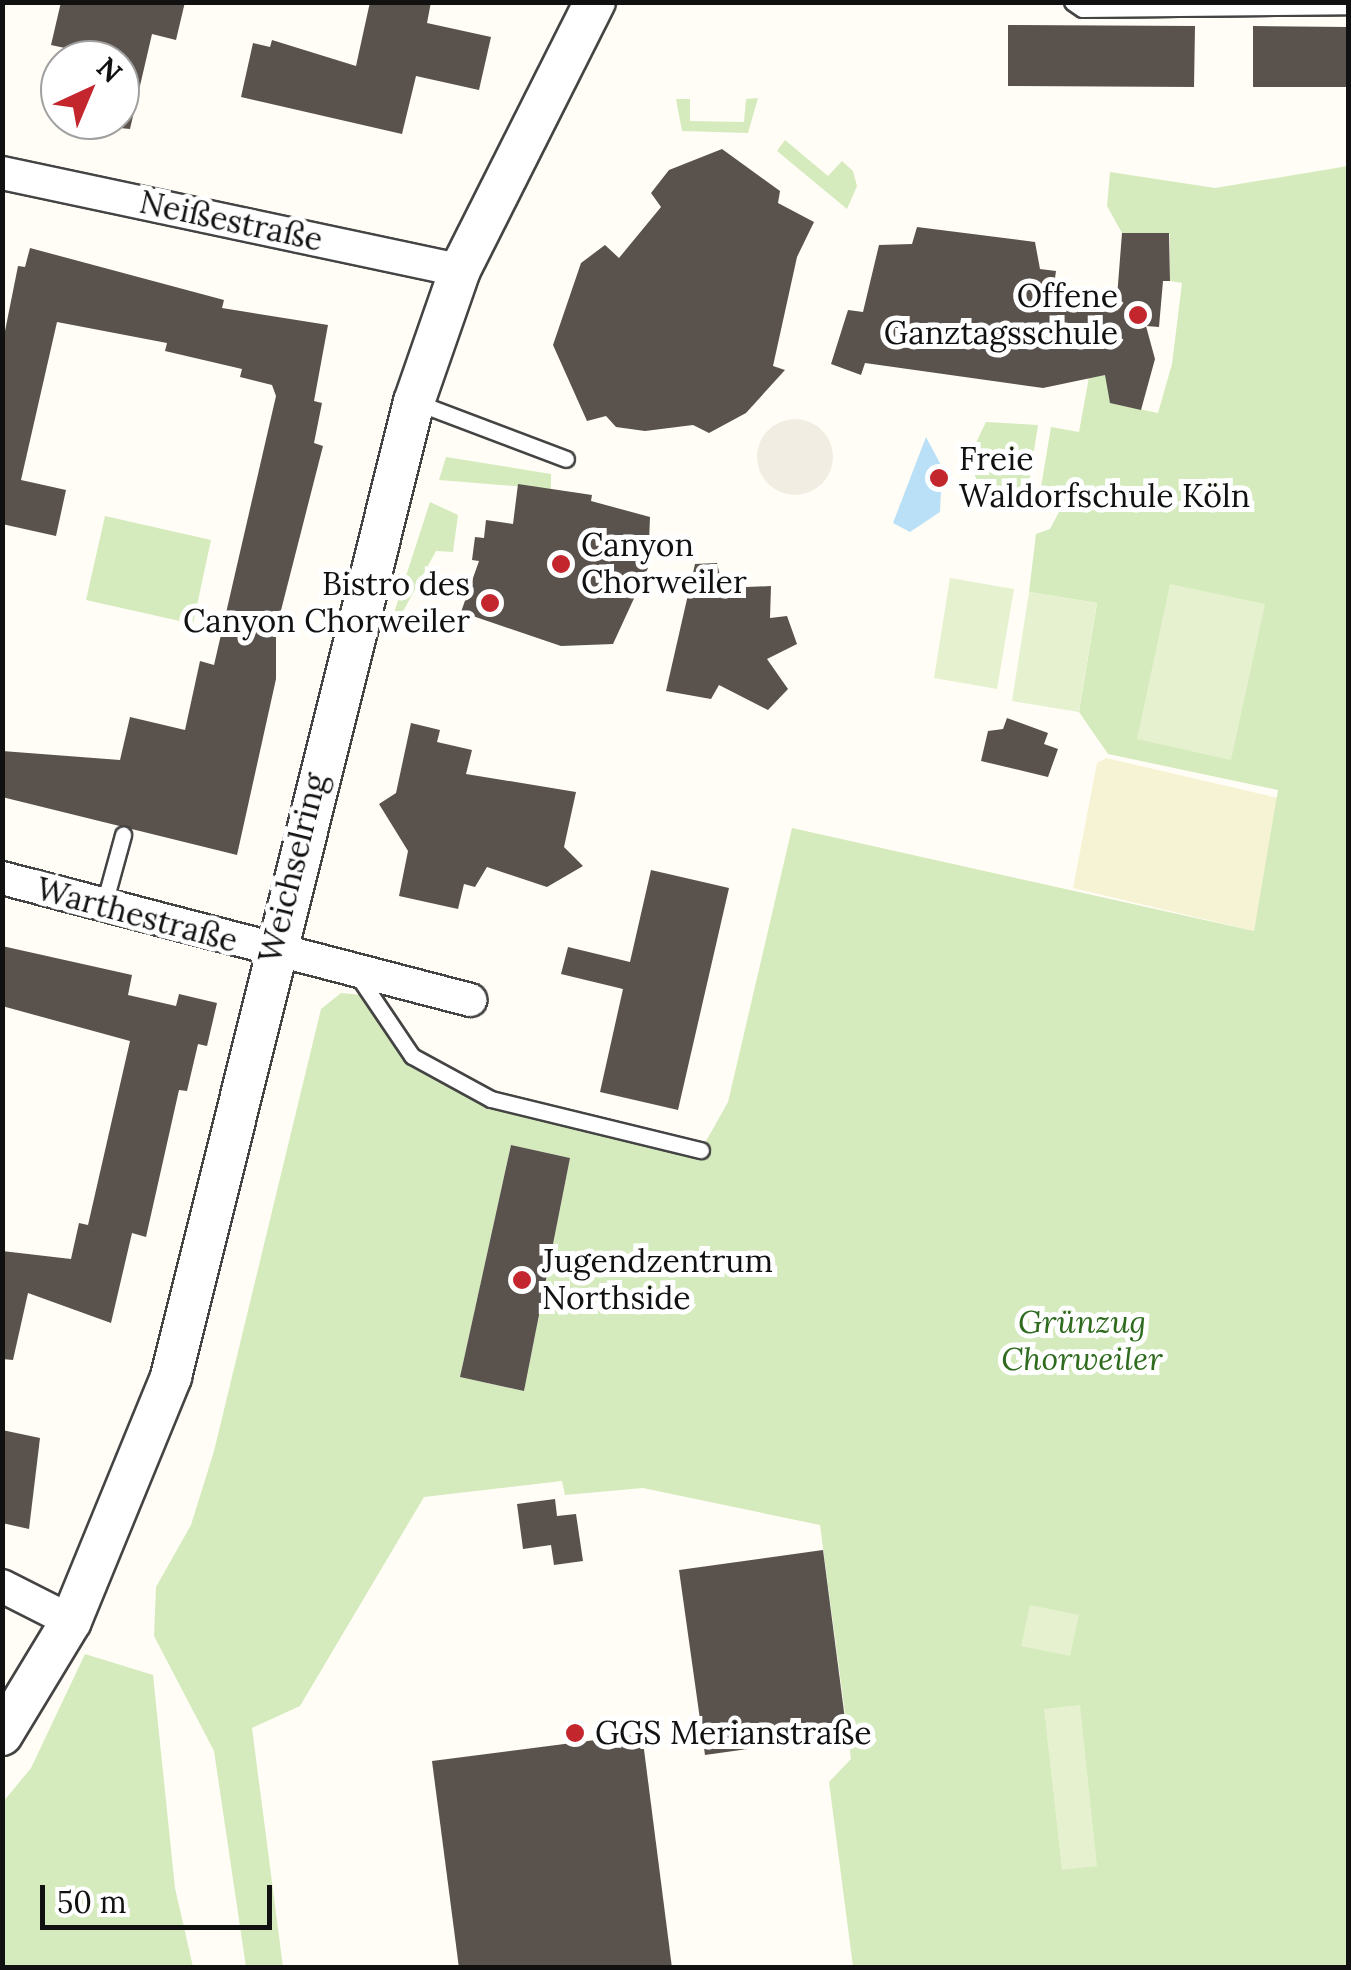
<!DOCTYPE html>
<html>
<head>
<meta charset="utf-8">
<style>
  body { margin:0 }
  #map { position:relative; width:1351px; height:1970px; overflow:hidden; background:#fffdf5; font-family:Lora,serif }
  div>[style] { position:absolute }
  [style*='--x'] { left:calc(var(--x)*1px); top:calc(var(--y)*1px); width:calc(var(--w)*1px); rotate:calc(var(--a)*1deg) }
  .farmland>* { inset:0; background:#f6f3d4 }
  .green>* { inset:0; background:#d5ebbd }
  .pitch>* { inset:0; background:#e6f2cf }
  .plaza>* { inset:0; background:#f1ede2 }
  .round { border-radius:50% }
  .water>* { inset:0; background:#b9e0f7 }
  .building>* { inset:0; background:#5a524d }
  .roads { filter:drop-shadow(2px 0 #444) drop-shadow(-2px 0 #444) drop-shadow(0 2px #444) drop-shadow(0 -2px #444) }
  .service>* { height:15px; margin:-7.5px; padding:0 7.5px; transform-origin:7.5px; border-radius:7.5px; background:#fff }
  .minor>* { height:32px; margin:-16px; padding:0 16px; transform-origin:16px; border-radius:16px; background:#fff }
  .tertiary>* { height:40px; margin:-20px; padding:0 20px; transform-origin:20px; border-radius:20px; background:#fff }
  .dots>* { width:28px; height:28px; translate:-50% -50%; box-sizing:border-box; border:5px solid #fff; border-radius:50% }
  span { translate:-50% -50%; white-space:nowrap; text-align:center; line-height:1.15; -webkit-text-stroke:10px #fff; paint-order:stroke }
  .street-label { font-size:32px; color:#111 }
  .poi-label { font-size:32px; color:#111 }
  .right { translate:-100% -50%; text-align:right }
  .left { translate:0 -50%; text-align:left }
  .park-label { font-size:32px; color:#2f6b1f; font-style:italic }
  .frame { position:absolute; inset:0; border:5px solid #111; pointer-events:none }
  .north { position:absolute; left:40px; top:40px; width:100px; height:100px; box-sizing:border-box; background:#fff; border:2px solid #a0a0a0; border-radius:50%; rotate:44deg; font-size:28px; font-weight:700; line-height:40px; text-align:center; color:#111 }
  .north::after { content:''; display:block; margin:auto; width:35px; height:45px; background:#c4262e; clip-path:polygon(50% 0,100% 100%,50% 72%,0 100%) }
  .scale { position:absolute; left:40px; top:1885px; width:232px; height:45px; box-sizing:border-box; border:5px solid #111; border-top:0; padding-left:12px; font-size:30px; line-height:35px; white-space:nowrap; color:#111; -webkit-text-stroke:8px #fff; paint-order:stroke }
</style>
</head>
<body>
<div id="map">
  <div class="farmland">
    <i style="clip-path:polygon(1106px 758px,1278px 798px,1254px 931px,1073px 888px,1097px 763px)"></i>
  </div>
  <div class="green">
    <i style="clip-path:polygon(758px 98px,748px 133px,682px 131px,676px 99px,690px 99px,690px 121px,744px 122px,746px 99px)"></i>
    <i style="clip-path:polygon(785px 140px,828px 176px,842px 161px,853px 171px,857px 186px,847px 209px,777px 151px)"></i>
    <i style="clip-path:polygon(evenodd,1348px 166px,1348px 1967px,853px 1967px,829px 1782px,851px 1759px,820px 1525px,643px 1488px,565px 1495px,562px 1481px,424px 1497px,300px 1706px,252px 1728px,283px 1967px,246px 1967px,214px 1751px,154px 1636px,156px 1587px,191px 1525px,214px 1451px,321px 1009px,341px 993px,362px 995px,412px 1056px,491px 1099px,701px 1150px,728px 1102px,792px 828px,1254px 931px,1278px 790px,1108px 754px,1079px 712px,1097px 603px,1029px 592px,1036px 534px,1050px 529px,1059px 512px,1041px 487px,1051px 427px,1079px 432px,1091px 366px,1108px 363px,1111px 403px,1158px 413px,1172px 364px,1182px 283px,1170px 281px,1170px 234px,1122px 233px,1107px 206px,1110px 172px,1215px 188px,1348px 166px,511px 1145px,570px 1158px,524px 1391px,460px 1377px,511px 1145px)"></i>
    <i style="clip-path:polygon(986px 422px,1038px 425px,1028px 489px,1018px 500px,975px 488px,972px 451px)"></i>
    <i style="clip-path:polygon(446px 457px,551px 474px,551px 489px,439px 480px)"></i>
    <i style="clip-path:polygon(430px 502px,458px 515px,453px 552px,436px 551px,401px 615px,394px 613px)"></i>
    <i style="clip-path:polygon(105px 516px,211px 540px,193px 624px,86px 600px)"></i>
    <i style="clip-path:polygon(85px 1654px,153px 1675px,175px 1888px,193px 1967px,3px 1967px,3px 1802px,31px 1768px)"></i>
  </div>
  <div class="pitch">
    <i style="clip-path:polygon(950px 578px,1014px 589px,997px 689px,934px 678px)"></i>
    <i style="clip-path:polygon(1170px 584px,1265px 604px,1231px 760px,1137px 739px)"></i>
    <i style="clip-path:polygon(1029px 592px,1097px 603px,1079px 712px,1012px 701px)"></i>
    <i style="clip-path:polygon(1030px 1605px,1079px 1615px,1070px 1656px,1021px 1646px)"></i>
    <i style="clip-path:polygon(1080px 1705px,1097px 1866px,1062px 1870px,1044px 1709px)"></i>
  </div>
  <div class="plaza">
    <i class="round" style="left:757px;top:419px;width:76px;height:76px"></i>
  </div>
  <div class="water">
    <i style="clip-path:polygon(926px 437px,942px 467px,940px 512px,910px 532px,893px 523px)"></i>
  </div>
  <div class="building">
    <i style="clip-path:polygon(61px 2px,185px 2px,176px 40px,152px 34px,130px 129px,120px 128px,120px 60px,51px 45px)"></i>
    <i style="clip-path:polygon(370px 2px,431px 2px,427px 23px,491px 37px,479px 90px,416px 76px,402px 134px,241px 97px,253px 43px,270px 47px,272px 40px,356px 66px)"></i>
    <i style="clip-path:polygon(1008px 25px,1195px 26px,1194px 87px,1008px 86px)"></i>
    <i style="clip-path:polygon(1253px 26px,1348px 27px,1348px 87px,1253px 87px)"></i>
    <i style="clip-path:polygon(722px 149px,780px 191px,778px 203px,814px 222px,797px 257px,773px 366px,785px 370px,746px 413px,709px 433px,693px 425px,645px 431px,616px 427px,606px 416px,587px 421px,553px 345px,581px 263px,605px 245px,619px 258px,661px 207px,651px 193px,669px 170px)"></i>
    <i style="clip-path:polygon(917px 227px,1035px 242px,1040px 269px,1056px 271px,1053px 292px,1116px 310px,1122px 233px,1169px 233px,1170px 281px,1163px 281px,1159px 327px,1146px 326px,1155px 359px,1141px 410px,1110px 403px,1105px 375px,1043px 388px,865px 363px,861px 375px,831px 364px,848px 310px,863px 312px,879px 245px,912px 244px)"></i>
    <i style="clip-path:polygon(30px 248px,224px 300px,222px 308px,328px 325px,314px 401px,322px 403px,314px 443px,323px 446px,276px 630px,276px 679px,237px 855px,2px 797px,2px 751px,120px 760px,130px 717px,185px 730px,200px 661px,214px 665px,276px 396px,272px 385px,240px 377px,242px 369px,165px 351px,167px 343px,57px 322px,21px 480px,66px 490px,56px 536px,2px 524px,2px 346px,18px 266px,25px 267px)"></i>
    <i style="clip-path:polygon(518px 484px,592px 495px,591px 501px,650px 517px,648px 568px,613px 644px,561px 646px,461px 612px,479px 561px,472px 560px,475px 537px,484px 538px,486px 520px,513px 524px)"></i>
    <i style="clip-path:polygon(717px 563px,723px 588px,771px 586px,770px 618px,787px 616px,797px 644px,767px 659px,788px 689px,768px 710px,719px 685px,711px 699px,666px 691px,695px 564px)"></i>
    <i style="clip-path:polygon(1007px 718px,1048px 733px,1044px 744px,1058px 749px,1048px 777px,981px 761px,988px 731px,1003px 729px)"></i>
    <i style="clip-path:polygon(411px 723px,440px 730px,437px 742px,472px 750px,466px 774px,576px 792px,564px 847px,583px 866px,547px 887px,487px 867px,475px 887px,464px 884px,458px 909px,399px 896px,408px 851px,379px 804px,396px 793px)"></i>
    <i style="clip-path:polygon(651px 870px,729px 888px,678px 1110px,600px 1092px,623px 989px,561px 974px,568px 947px,630px 962px)"></i>
    <i style="clip-path:polygon(2px 946px,132px 975px,128px 995px,176px 1006px,179px 994px,217px 1003px,207px 1046px,198px 1044px,187px 1091px,179px 1090px,146px 1237px,132px 1233px,111px 1323px,28px 1293px,13px 1360px,2px 1359px,2px 1251px,71px 1259px,79px 1223px,88px 1225px,130px 1041px,2px 1006px)"></i>
    <i style="clip-path:polygon(511px 1145px,570px 1158px,524px 1391px,460px 1377px)"></i>
    <i style="clip-path:polygon(2px 1430px,40px 1438px,29px 1529px,2px 1523px)"></i>
    <i style="clip-path:polygon(555px 1499px,557px 1516px,576px 1514px,583px 1561px,554px 1565px,551px 1545px,523px 1549px,517px 1504px)"></i>
    <i style="clip-path:polygon(823px 1550px,847px 1735px,705px 1755px,679px 1570px)"></i>
    <i style="clip-path:polygon(642px 1734px,672px 1968px,459px 1968px,432px 1761px)"></i>
  </div>
  <div class="roads">
    <div class="service">
      <i style="--x:1072;--y:2;--w:12;--a:35"></i>
      <i style="--x:1082;--y:9;--w:266;--a:-0.6"></i>
      <i style="--x:418;--y:403;--w:158;--a:20.7"></i>
      <i style="--x:104;--y:904;--w:72;--a:-74.6"></i>
      <i style="--x:356;--y:973;--w:100;--a:56"></i>
      <i style="--x:412;--y:1056;--w:90;--a:28.6"></i>
      <i style="--x:491;--y:1099;--w:216;--a:13.7"></i>
    </div>
    <div class="minor">
      <i style="--x:2;--y:173;--w:468;--a:12"></i>
      <i style="--x:2;--y:878;--w:484;--a:14.6"></i>
      <i style="--x:2;--y:1586;--w:77;--a:26.9"></i>
    </div>
    <div class="tertiary">
      <i style="--x:2;--y:1735;--w:133;--a:-58.8"></i>
      <i style="--x:71;--y:1621;--w:264;--a:-67.7"></i>
      <i style="--x:171;--y:1377;--w:1005;--a:-76.01"></i>
      <i style="--x:414;--y:402;--w:140;--a:-70.8"></i>
      <i style="--x:460;--y:270;--w:300;--a:-63.3"></i>
    </div>
  </div>
  <div class="dots">
    <i style="left:1138px;top:315px;background:#c4262e"></i>
    <i style="left:939px;top:478px;background:#c4262e"></i>
    <i style="left:561px;top:564px;background:#c4262e"></i>
    <i style="left:490px;top:603px;background:#c4262e"></i>
    <i style="left:522px;top:1280px;background:#c4262e"></i>
    <i style="left:575px;top:1733px;background:#c4262e"></i>
  </div>
  <div class="street-label">
    <span style="left:231px;top:221px;rotate:12deg">Neißestraße</span>
    <span style="left:293px;top:868px;rotate:-76deg">Weichselring</span>
    <span style="left:137px;top:915px;rotate:15deg">Warthestraße</span>
  </div>
  <div class="poi-label">
    <span class="right" style="left:1118px;top:315px">Offene<br>Ganztagsschule</span>
    <span class="left" style="left:959px;top:478px">Freie<br>Waldorfschule Köln</span>
    <span class="left" style="left:581px;top:564px">Canyon<br>Chorweiler</span>
    <span class="right" style="left:470px;top:603px">Bistro des<br>Canyon Chorweiler</span>
    <span class="left" style="left:542px;top:1280px">Jugendzentrum<br>Northside</span>
    <span class="left" style="left:595px;top:1733px">GGS Merianstraße</span>
  </div>
  <div class="park-label">
    <span style="left:1082px;top:1341px">Grünzug<br>Chorweiler</span>
  </div>
  <div class="frame"></div>
  <div class="north">N</div>
  <div class="scale">50 m</div>
</div>
</body>
</html>
